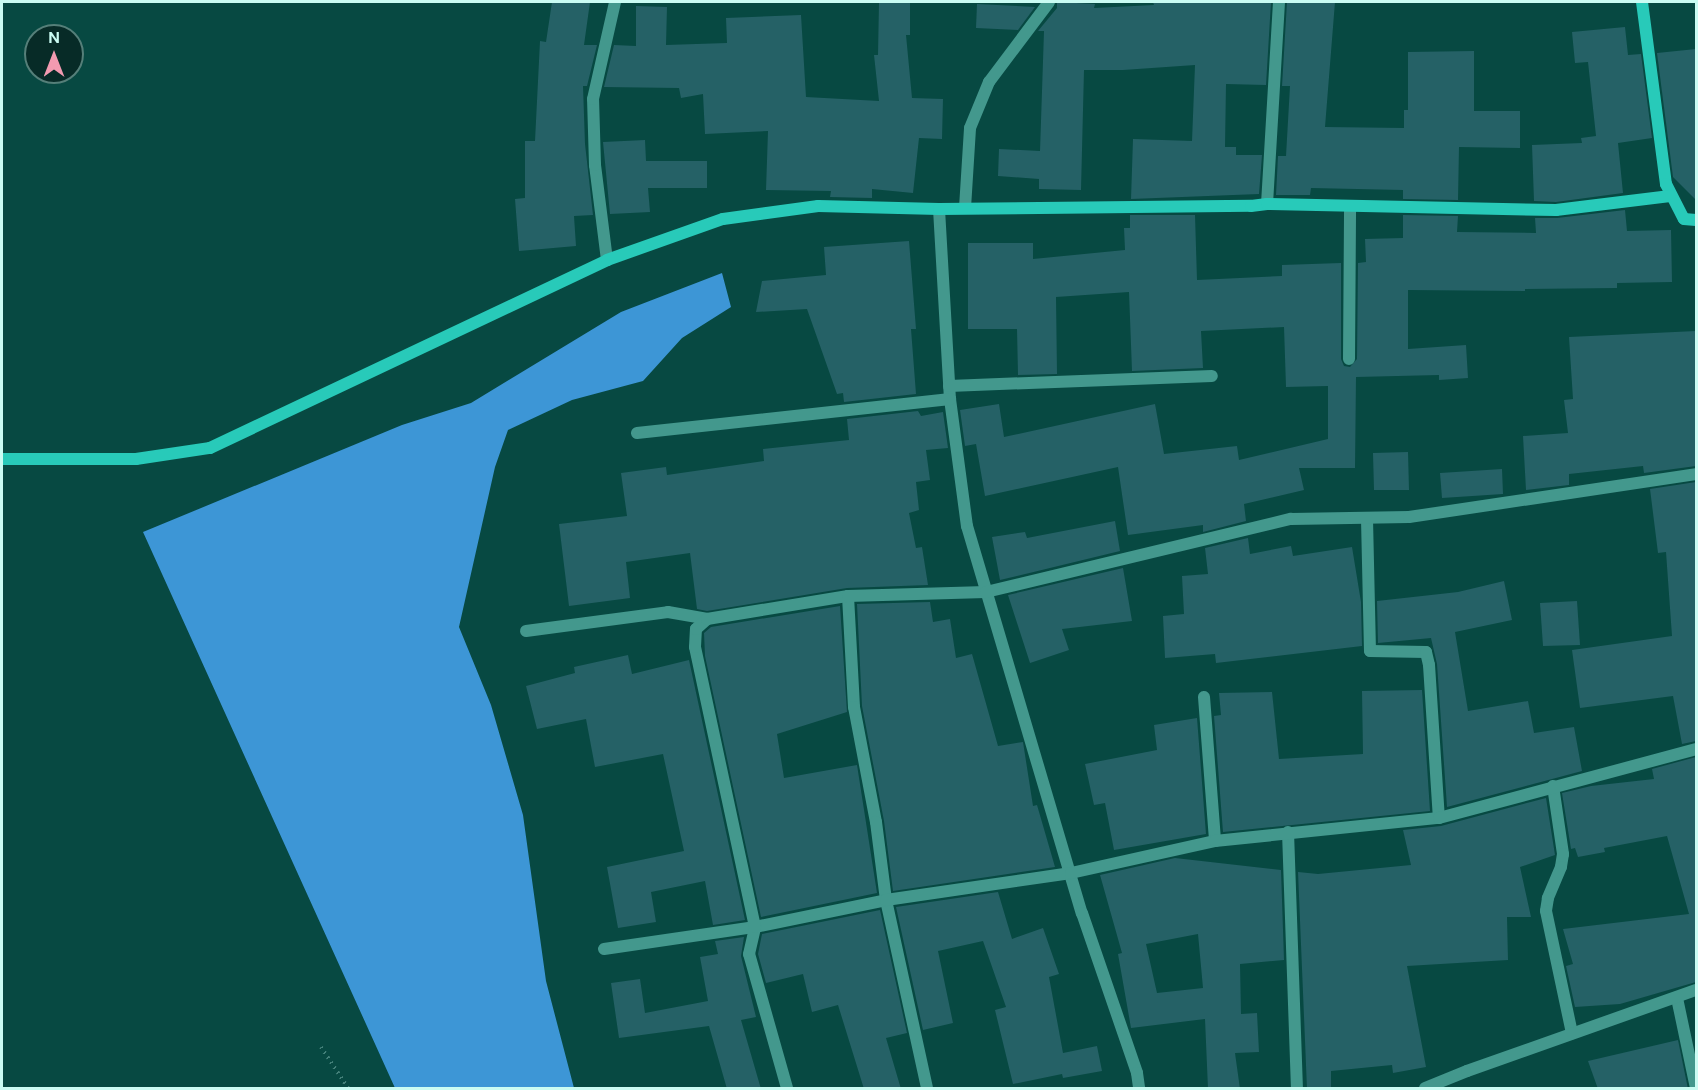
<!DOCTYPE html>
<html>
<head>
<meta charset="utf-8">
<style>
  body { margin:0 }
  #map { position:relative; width:1698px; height:1090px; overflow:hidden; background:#074942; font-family:"DM Sans",sans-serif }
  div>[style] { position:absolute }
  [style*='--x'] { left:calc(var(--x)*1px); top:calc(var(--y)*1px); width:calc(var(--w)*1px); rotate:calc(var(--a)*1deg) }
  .water>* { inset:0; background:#3d96d6 }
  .building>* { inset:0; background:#256166 }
  .path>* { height:4px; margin-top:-2px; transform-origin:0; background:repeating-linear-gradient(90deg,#438079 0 1.5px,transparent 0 6px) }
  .street>* { height:12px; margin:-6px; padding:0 6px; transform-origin:6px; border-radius:6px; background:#43988d }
  .secondary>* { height:12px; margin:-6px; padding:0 6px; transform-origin:6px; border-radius:6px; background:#28cab9 }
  span { translate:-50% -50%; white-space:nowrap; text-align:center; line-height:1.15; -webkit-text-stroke:4.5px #072b27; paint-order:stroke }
  .frame { position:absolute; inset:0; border:3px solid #cafcf3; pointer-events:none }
  .north { position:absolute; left:24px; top:24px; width:60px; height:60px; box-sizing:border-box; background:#072b27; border:2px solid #557f79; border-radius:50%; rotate:0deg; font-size:16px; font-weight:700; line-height:24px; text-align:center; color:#cafcf3 }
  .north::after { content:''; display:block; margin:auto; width:21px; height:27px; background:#f29ab0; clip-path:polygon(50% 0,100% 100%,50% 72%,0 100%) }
</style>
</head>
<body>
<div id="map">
  <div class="water">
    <i style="clip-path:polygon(722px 273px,731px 307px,682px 338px,643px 381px,572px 400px,508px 430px,495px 467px,459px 627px,491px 705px,523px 815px,546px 981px,574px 1088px,395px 1088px,143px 532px,402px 425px,471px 403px,621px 312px)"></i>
  </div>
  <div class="building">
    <i style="clip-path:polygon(552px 2px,590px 2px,584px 45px,597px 45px,587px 86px,583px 86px,585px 144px,593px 215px,574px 216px,576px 246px,519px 251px,515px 199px,525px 198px,525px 141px,535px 141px,540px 41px,546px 42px)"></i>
    <i style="clip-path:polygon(879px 2px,910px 2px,910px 35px,906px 35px,912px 98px,943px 99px,942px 139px,919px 138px,913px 193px,872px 189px,872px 198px,830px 197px,831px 191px,766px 190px,768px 131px,705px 134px,703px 94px,681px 98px,679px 88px,604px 87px,614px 45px,636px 46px,636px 6px,667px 7px,666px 45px,727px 43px,726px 18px,801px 15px,806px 97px,879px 101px,874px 55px,878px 55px)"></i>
    <i style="clip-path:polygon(1057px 2px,1095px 4px,1094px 8px,1154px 5px,1153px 2px,1271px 2px,1266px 85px,1226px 84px,1225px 147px,1236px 147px,1236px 155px,1262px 155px,1259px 194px,1131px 199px,1133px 139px,1192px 141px,1195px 65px,1123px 70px,1084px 70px,1081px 190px,1039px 189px,1039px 179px,998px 176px,999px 149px,1040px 151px,1044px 31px,1038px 31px,1057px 8px)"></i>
    <i style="clip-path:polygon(1287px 2px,1335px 2px,1325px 127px,1404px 128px,1404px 110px,1408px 110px,1408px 52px,1474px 51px,1474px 111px,1520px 111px,1520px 148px,1459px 147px,1458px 200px,1403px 199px,1403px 190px,1311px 188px,1310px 195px,1276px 195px,1278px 156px,1286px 156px,1290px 86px,1282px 86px)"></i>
    <i style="clip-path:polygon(977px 4px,1035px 7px,1018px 30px,976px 28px)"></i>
    <i style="clip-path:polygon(1625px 27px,1628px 55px,1641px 54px,1652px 138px,1618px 143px,1623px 193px,1556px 202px,1534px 201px,1532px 145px,1582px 143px,1581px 138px,1596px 136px,1588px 62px,1575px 63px,1572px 32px)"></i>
    <i style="clip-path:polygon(1696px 49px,1696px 200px,1673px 177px,1657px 53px)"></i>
    <i style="clip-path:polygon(645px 140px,646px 161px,707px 161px,707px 188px,648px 188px,650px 212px,610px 214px,603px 142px)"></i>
    <i style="clip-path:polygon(1625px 210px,1627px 231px,1671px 230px,1672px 282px,1617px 283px,1617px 288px,1525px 289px,1525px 291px,1408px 290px,1408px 349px,1466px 345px,1468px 378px,1439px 380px,1439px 375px,1356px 377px,1355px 468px,1299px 468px,1304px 490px,1244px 504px,1246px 521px,1203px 532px,1203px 525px,1128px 535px,1118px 467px,985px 496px,976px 444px,965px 446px,960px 410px,999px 404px,1004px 437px,1155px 404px,1164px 454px,1237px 446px,1239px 460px,1328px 439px,1328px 386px,1286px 387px,1284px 327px,1201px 331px,1203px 368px,1132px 371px,1129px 292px,1056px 297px,1057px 374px,1018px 375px,1017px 329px,968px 329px,968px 243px,1033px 243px,1033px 259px,1125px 250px,1124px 228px,1130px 228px,1130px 215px,1195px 215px,1197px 280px,1282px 276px,1282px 265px,1341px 263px,1341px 359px,1344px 366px,1350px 367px,1357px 359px,1358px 263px,1366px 262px,1365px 239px,1403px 238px,1403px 215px,1458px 216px,1457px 232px,1536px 233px,1535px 218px,1557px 218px)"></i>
    <i style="clip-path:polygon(909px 241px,916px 329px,911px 329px,916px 394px,844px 402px,843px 393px,837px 394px,807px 309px,756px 312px,762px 281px,826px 275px,824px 247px)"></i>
    <i style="clip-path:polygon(1696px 331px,1696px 466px,1644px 473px,1643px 466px,1569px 474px,1569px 485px,1526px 490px,1523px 436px,1568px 433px,1564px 400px,1573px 399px,1569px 337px)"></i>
    <i style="clip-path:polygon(918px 411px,921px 416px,943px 412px,948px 448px,926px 450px,930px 480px,916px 482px,919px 510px,909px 513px,916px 548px,922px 547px,928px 585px,847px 588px,707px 611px,697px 609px,690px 553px,626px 562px,630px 598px,569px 606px,559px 524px,627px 516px,621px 473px,666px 467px,667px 475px,764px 461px,763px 449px,849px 440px,847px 419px)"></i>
    <i style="clip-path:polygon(1408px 452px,1409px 490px,1374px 490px,1373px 453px)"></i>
    <i style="clip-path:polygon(1502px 469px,1503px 494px,1442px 498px,1440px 473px)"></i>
    <i style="clip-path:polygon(1696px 482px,1696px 741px,1682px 744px,1673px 696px,1580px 708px,1572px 650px,1672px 636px,1666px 552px,1658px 553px,1650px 489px)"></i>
    <i style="clip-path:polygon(1115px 521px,1120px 551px,1000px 580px,992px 537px,1025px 532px,1027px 538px)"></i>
    <i style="clip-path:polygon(1248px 538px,1250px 554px,1291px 546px,1293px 556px,1352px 547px,1361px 602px,1362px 646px,1216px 663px,1215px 654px,1165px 658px,1163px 616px,1184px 614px,1182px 576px,1208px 574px,1205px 548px)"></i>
    <i style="clip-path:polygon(1123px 568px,1132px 621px,1062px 629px,1069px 650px,1030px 663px,1008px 595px)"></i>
    <i style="clip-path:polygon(1504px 581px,1512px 620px,1455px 632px,1468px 711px,1528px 701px,1534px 733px,1574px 727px,1582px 771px,1447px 807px,1437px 664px,1431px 638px,1378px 643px,1377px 601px,1458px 592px)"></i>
    <i style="clip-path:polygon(1577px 601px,1580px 645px,1543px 646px,1540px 603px)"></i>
    <i style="clip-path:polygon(930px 602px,933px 622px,950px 619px,956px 658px,972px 654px,998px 746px,1023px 742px,1033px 806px,1037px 805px,1055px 867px,893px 891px,884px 821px,862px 706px,857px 604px)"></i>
    <i style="clip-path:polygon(840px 606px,847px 712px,777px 734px,784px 778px,857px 765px,877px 893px,761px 917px,705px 656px,704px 633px,711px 627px)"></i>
    <i style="clip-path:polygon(628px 655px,632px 674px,689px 660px,745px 920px,713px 925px,705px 881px,651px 892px,656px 922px,618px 928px,607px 867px,684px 851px,663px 754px,595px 767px,586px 719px,537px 729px,526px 686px,575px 673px,574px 667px)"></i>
    <i style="clip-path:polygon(1422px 690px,1430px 811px,1223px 832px,1214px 716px,1221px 715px,1219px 693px,1272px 692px,1279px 759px,1363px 754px,1362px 691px)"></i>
    <i style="clip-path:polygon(1197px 718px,1206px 834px,1114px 850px,1105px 803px,1094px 805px,1085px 764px,1157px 750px,1154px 725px)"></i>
    <i style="clip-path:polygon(1696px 757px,1696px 982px,1620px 1004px,1575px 1007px,1566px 966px,1573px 964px,1563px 929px,1689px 914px,1667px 836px,1604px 848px,1605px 852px,1578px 857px,1575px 848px,1571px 849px,1562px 793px,1591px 786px,1654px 779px,1652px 769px)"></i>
    <i style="clip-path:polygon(1546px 798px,1555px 855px,1520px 867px,1531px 917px,1507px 917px,1508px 960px,1407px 966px,1426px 1067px,1393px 1073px,1392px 1065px,1331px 1071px,1331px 1089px,1307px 1089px,1298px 872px,1318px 874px,1411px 865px,1403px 830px,1441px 826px)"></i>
    <i style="clip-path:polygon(evenodd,1175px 858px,1281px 870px,1284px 960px,1240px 964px,1241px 1014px,1257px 1013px,1259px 1052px,1235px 1053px,1240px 1089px,1208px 1089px,1205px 1019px,1131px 1028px,1118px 954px,1122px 953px,1100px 875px,1175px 858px,1198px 934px,1203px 988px,1157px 993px,1146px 944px,1198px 934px)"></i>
    <i style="clip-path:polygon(998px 892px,1012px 939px,1043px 928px,1059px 974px,1049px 977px,1063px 1053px,1097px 1046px,1102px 1071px,1063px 1078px,1062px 1074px,1013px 1084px,995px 1010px,1006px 1007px,983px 941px,938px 951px,953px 1023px,923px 1030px,896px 907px)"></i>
    <i style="clip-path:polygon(880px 910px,907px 1033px,886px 1038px,901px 1089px,864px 1089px,838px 1005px,812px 1012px,803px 974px,766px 983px,758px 954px,762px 934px)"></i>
    <i style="clip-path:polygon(744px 937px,741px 956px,756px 1017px,741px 1020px,761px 1089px,727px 1089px,709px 1026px,619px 1038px,611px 983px,640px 979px,645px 1013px,708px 1001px,700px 957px,718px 954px,715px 941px)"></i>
    <i style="clip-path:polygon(1678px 1040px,1688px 1089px,1598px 1089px,1588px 1061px)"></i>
  </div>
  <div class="path">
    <i style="--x:321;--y:1047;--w:49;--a:56.6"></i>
  </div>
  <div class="street">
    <i style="--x:1267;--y:204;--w:202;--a:-86.6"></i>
    <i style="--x:965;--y:208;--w:80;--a:-86.4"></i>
    <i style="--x:970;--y:128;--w:50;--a:-67.6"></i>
    <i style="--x:989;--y:82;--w:100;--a:-53.1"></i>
    <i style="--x:939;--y:209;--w:190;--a:86.7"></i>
    <i style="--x:950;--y:399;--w:128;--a:82.4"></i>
    <i style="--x:967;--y:526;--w:404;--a:73.5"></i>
    <i style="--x:1082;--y:913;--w:169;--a:71"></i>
    <i style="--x:1137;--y:1073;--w:15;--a:82"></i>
    <i style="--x:607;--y:260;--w:96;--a:-97.2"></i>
    <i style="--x:595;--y:165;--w:66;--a:-91.7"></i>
    <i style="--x:593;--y:99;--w:99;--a:-77.2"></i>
    <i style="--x:1349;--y:359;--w:152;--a:-89.6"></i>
    <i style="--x:949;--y:386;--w:263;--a:-2.2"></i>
    <i style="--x:637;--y:433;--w:315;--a:-6.2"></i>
    <i style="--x:1367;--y:519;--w:132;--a:88.7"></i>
    <i style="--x:1370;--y:651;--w:56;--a:1"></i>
    <i style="--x:1426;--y:652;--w:13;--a:77"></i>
    <i style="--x:1429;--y:665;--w:153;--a:86.3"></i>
    <i style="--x:848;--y:596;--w:111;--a:86.9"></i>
    <i style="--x:854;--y:707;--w:117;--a:79.2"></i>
    <i style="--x:876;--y:822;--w:79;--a:82.7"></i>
    <i style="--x:886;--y:900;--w:192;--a:77.7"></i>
    <i style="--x:526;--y:631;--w:143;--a:-7.6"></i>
    <i style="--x:668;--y:612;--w:40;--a:10"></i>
    <i style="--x:1204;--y:697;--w:144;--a:85.6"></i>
    <i style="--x:1553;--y:786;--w:69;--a:81.6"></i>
    <i style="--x:1563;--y:854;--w:13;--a:99"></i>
    <i style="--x:1561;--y:867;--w:34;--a:113"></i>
    <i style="--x:1548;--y:898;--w:13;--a:99"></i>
    <i style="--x:1546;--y:911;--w:125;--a:78"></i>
    <i style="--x:1288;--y:832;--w:256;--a:88"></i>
    <i style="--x:604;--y:949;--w:153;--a:-8.3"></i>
    <i style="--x:755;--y:927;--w:134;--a:-11.6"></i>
    <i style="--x:886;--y:900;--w:187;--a:-8.3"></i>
    <i style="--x:1071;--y:873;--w:148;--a:-12.5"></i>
    <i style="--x:1215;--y:841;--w:225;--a:-5.9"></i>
    <i style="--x:1439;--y:818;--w:266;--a:-15"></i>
    <i style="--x:1677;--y:998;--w:92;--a:78.1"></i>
    <i style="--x:787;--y:1088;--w:139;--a:-105.8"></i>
    <i style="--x:749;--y:954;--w:28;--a:-77"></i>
    <i style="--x:755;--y:927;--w:286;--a:-102.1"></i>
    <i style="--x:695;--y:647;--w:18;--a:-87"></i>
    <i style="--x:696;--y:629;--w:15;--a:-42"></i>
    <i style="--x:707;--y:619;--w:143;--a:-9.3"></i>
    <i style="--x:848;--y:596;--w:138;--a:-1.7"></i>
    <i style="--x:986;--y:592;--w:314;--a:-13.5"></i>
    <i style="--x:1291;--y:519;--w:118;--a:-1"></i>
    <i style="--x:1409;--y:517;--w:290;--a:-8.5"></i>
    <i style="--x:1425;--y:1088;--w:45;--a:-22"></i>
    <i style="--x:1467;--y:1071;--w:243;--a:-19.5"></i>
  </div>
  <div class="secondary">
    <i style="--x:1642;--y:2;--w:184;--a:82.5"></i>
    <i style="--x:1666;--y:184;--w:39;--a:63"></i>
    <i style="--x:1684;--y:219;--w:12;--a:5"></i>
    <i style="--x:2;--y:459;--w:134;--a:0"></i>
    <i style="--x:136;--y:459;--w:75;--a:-8.5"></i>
    <i style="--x:210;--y:448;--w:439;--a:-25.3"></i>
    <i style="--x:607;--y:260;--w:123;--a:-19.5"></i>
    <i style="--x:723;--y:219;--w:96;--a:-7.8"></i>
    <i style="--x:818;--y:206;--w:121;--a:1.4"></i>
    <i style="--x:939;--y:209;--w:312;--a:-0.6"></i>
    <i style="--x:1251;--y:206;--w:16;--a:-7"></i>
    <i style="--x:1267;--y:204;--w:289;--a:1.2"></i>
    <i style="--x:1556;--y:210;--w:115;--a:-7"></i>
  </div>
  <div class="frame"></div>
  <div class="north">N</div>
</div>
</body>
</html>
